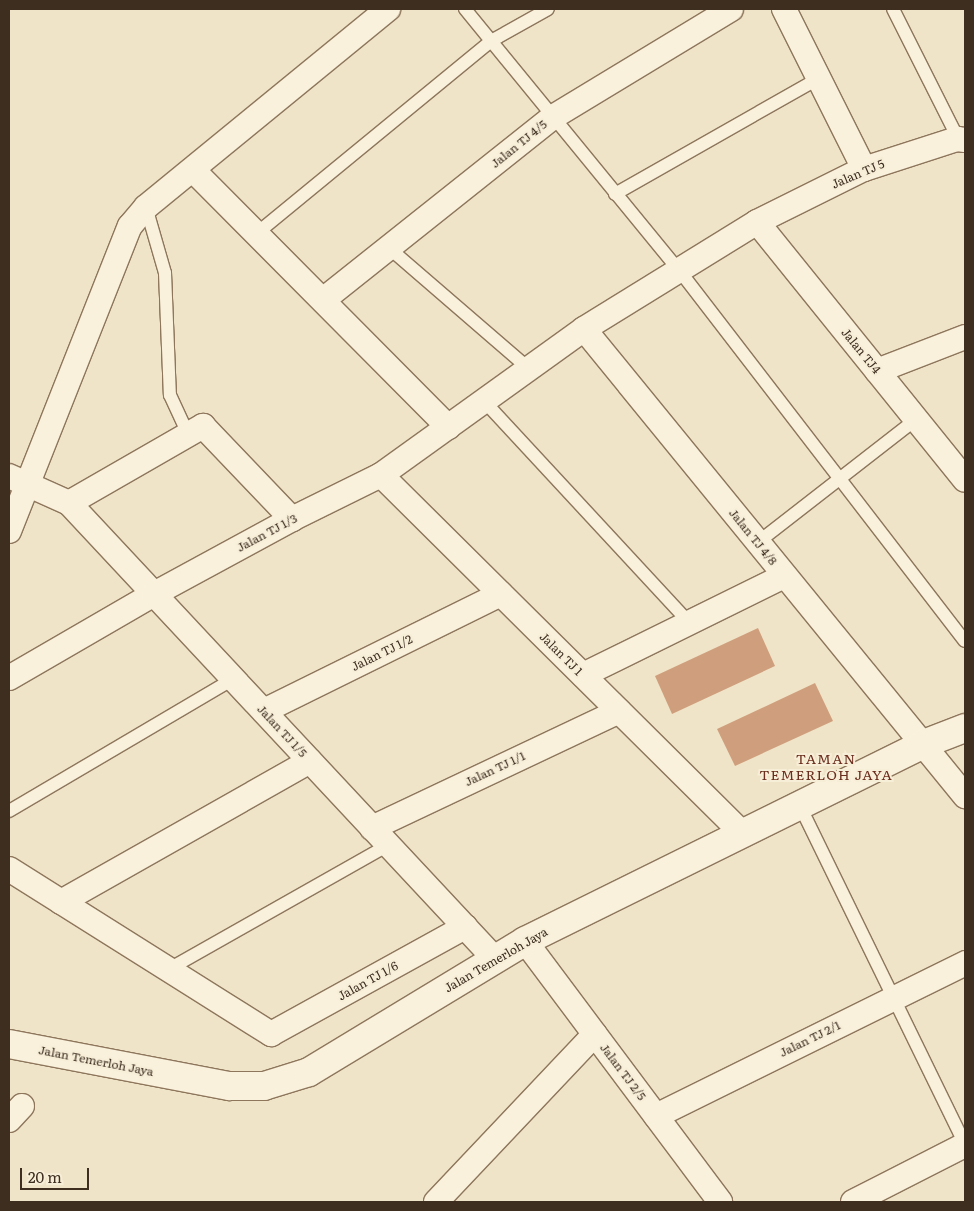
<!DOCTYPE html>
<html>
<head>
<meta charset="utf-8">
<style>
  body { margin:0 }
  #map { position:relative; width:974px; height:1211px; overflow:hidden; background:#f0e4c8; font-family:Literata,serif }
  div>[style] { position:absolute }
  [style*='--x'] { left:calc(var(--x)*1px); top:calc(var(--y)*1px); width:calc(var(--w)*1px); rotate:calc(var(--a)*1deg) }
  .building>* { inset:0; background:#cf9f7d }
  .roads { filter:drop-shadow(1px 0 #8d765c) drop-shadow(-1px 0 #8d765c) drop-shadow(0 1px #8d765c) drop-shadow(0 -1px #8d765c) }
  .service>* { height:12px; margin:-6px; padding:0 6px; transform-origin:6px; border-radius:6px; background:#faf1dc }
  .minor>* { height:24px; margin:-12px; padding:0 12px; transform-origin:12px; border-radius:12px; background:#faf1dc }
  .tertiary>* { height:28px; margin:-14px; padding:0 14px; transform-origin:14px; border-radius:14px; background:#faf1dc }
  span { translate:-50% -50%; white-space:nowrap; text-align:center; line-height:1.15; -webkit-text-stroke:4px #f7eed8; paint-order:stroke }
  .street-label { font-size:12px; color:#3d2e20 }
  .neighbourhood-label { font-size:14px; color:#6b2e1e; letter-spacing:1px }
  .frame { position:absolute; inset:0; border:10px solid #3d2e20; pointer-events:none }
  .scale { position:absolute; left:20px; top:1168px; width:69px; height:22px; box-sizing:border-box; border:2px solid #3d2e20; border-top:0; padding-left:6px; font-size:15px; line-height:18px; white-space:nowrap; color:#3d2e20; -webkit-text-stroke:4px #f7eed8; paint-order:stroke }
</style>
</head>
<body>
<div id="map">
  <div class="building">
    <i style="clip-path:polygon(758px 628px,775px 666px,672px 714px,655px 676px)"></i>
    <i style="clip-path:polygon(815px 683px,833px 721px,735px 766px,717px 729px)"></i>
  </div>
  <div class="roads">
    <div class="service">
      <i style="--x:465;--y:9;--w:338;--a:50.7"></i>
      <i style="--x:679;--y:270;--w:468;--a:52.4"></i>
      <i style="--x:893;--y:9;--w:149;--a:63.3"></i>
      <i style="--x:615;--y:194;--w:235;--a:-29.6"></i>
      <i style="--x:146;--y:207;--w:69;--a:73.9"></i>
      <i style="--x:165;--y:273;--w:122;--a:87.7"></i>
      <i style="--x:170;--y:395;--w:43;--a:65.2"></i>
      <i style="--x:256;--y:234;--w:304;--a:-39.4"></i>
      <i style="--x:491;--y:41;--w:65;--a:-29.3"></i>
      <i style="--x:389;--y:248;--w:185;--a:40.8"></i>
      <i style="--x:484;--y:401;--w:301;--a:47.2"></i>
      <i style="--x:757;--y:543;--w:202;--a:-37.9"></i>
      <i style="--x:799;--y:804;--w:378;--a:64"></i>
      <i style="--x:9;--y:811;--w:260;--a:-30.5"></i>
      <i style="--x:169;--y:969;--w:252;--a:-29.5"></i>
    </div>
    <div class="minor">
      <i style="--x:784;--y:9;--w:179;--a:63.4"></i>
      <i style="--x:194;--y:171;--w:361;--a:45.2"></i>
      <i style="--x:757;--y:222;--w:331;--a:51.1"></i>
      <i style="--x:323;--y:300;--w:294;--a:-38.5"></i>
      <i style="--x:553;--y:117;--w:208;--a:-31.2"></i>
      <i style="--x:584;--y:329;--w:603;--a:50.79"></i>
      <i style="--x:877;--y:371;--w:94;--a:-21.1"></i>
      <i style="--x:381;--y:475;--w:507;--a:44.76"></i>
      <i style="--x:9;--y:476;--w:66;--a:24.2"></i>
      <i style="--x:69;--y:503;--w:624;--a:46.95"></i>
      <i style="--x:69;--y:503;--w:155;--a:-29.9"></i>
      <i style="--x:203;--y:426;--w:129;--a:46.3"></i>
      <i style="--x:9;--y:531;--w:328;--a:-68.4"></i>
      <i style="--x:130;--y:226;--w:25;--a:-50"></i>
      <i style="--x:146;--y:207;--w:313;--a:-39.3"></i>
      <i style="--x:583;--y:675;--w:224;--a:-26.2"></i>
      <i style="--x:9;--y:678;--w:168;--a:-30.1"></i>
      <i style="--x:154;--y:594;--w:157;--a:-28.5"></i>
      <i style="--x:292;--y:519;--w:99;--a:-26.3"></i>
      <i style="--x:381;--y:475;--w:250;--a:-35.7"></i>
      <i style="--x:584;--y:329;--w:203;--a:-31.7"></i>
      <i style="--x:757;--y:222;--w:119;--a:-26.4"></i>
      <i style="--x:864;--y:169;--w:98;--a:-17.9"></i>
      <i style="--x:957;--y:139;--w:8;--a:7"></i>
      <i style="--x:264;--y:711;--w:264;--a:-26.3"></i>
      <i style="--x:372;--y:828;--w:273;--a:-25.3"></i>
      <i style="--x:9;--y:869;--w:310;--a:32.2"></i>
      <i style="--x:271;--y:1034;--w:222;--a:-28.9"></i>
      <i style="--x:61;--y:902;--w:286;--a:-29.5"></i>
      <i style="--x:525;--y:941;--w:326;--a:53.2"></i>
      <i style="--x:656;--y:1116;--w:345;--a:-26.3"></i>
      <i style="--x:9;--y:1120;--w:19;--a:-47"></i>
      <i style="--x:436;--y:1202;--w:231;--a:-46.6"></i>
      <i style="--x:853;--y:1202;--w:126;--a:-27"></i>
    </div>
    <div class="tertiary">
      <i style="--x:9;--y:1044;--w:225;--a:10.8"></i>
      <i style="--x:230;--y:1086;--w:34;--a:0"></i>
      <i style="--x:264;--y:1086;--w:47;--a:-17.3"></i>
      <i style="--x:309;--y:1072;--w:253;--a:-31.2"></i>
      <i style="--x:525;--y:941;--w:442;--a:-26.3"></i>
      <i style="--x:921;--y:745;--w:47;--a:-21.1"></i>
    </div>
  </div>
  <div class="street-label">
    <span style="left:519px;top:144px;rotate:-39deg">Jalan TJ 4/5</span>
    <span style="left:858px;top:174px;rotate:-23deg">Jalan TJ 5</span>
    <span style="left:861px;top:351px;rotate:51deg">Jalan TJ4</span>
    <span style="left:267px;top:533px;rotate:-28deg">Jalan TJ 1/3</span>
    <span style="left:753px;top:537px;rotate:51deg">Jalan TJ 4/8</span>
    <span style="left:382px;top:653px;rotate:-26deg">Jalan TJ 1/2</span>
    <span style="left:561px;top:654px;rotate:45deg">Jalan TJ 1</span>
    <span style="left:282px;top:731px;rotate:47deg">Jalan TJ 1/5</span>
    <span style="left:495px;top:769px;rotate:-25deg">Jalan TJ 1/1</span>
    <span style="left:496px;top:960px;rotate:-30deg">Jalan Temerloh Jaya</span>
    <span style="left:368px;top:981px;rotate:-29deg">Jalan TJ 1/6</span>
    <span style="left:810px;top:1039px;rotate:-26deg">Jalan TJ 2/1</span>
    <span style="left:96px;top:1061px;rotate:11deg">Jalan Temerloh Jaya</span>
    <span style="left:623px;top:1072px;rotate:53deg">Jalan TJ 2/5</span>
  </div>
  <div class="neighbourhood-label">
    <span style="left:826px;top:766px">TAMAN<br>TEMERLOH JAYA</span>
  </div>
  <div class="frame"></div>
  <div class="scale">20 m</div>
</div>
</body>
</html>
